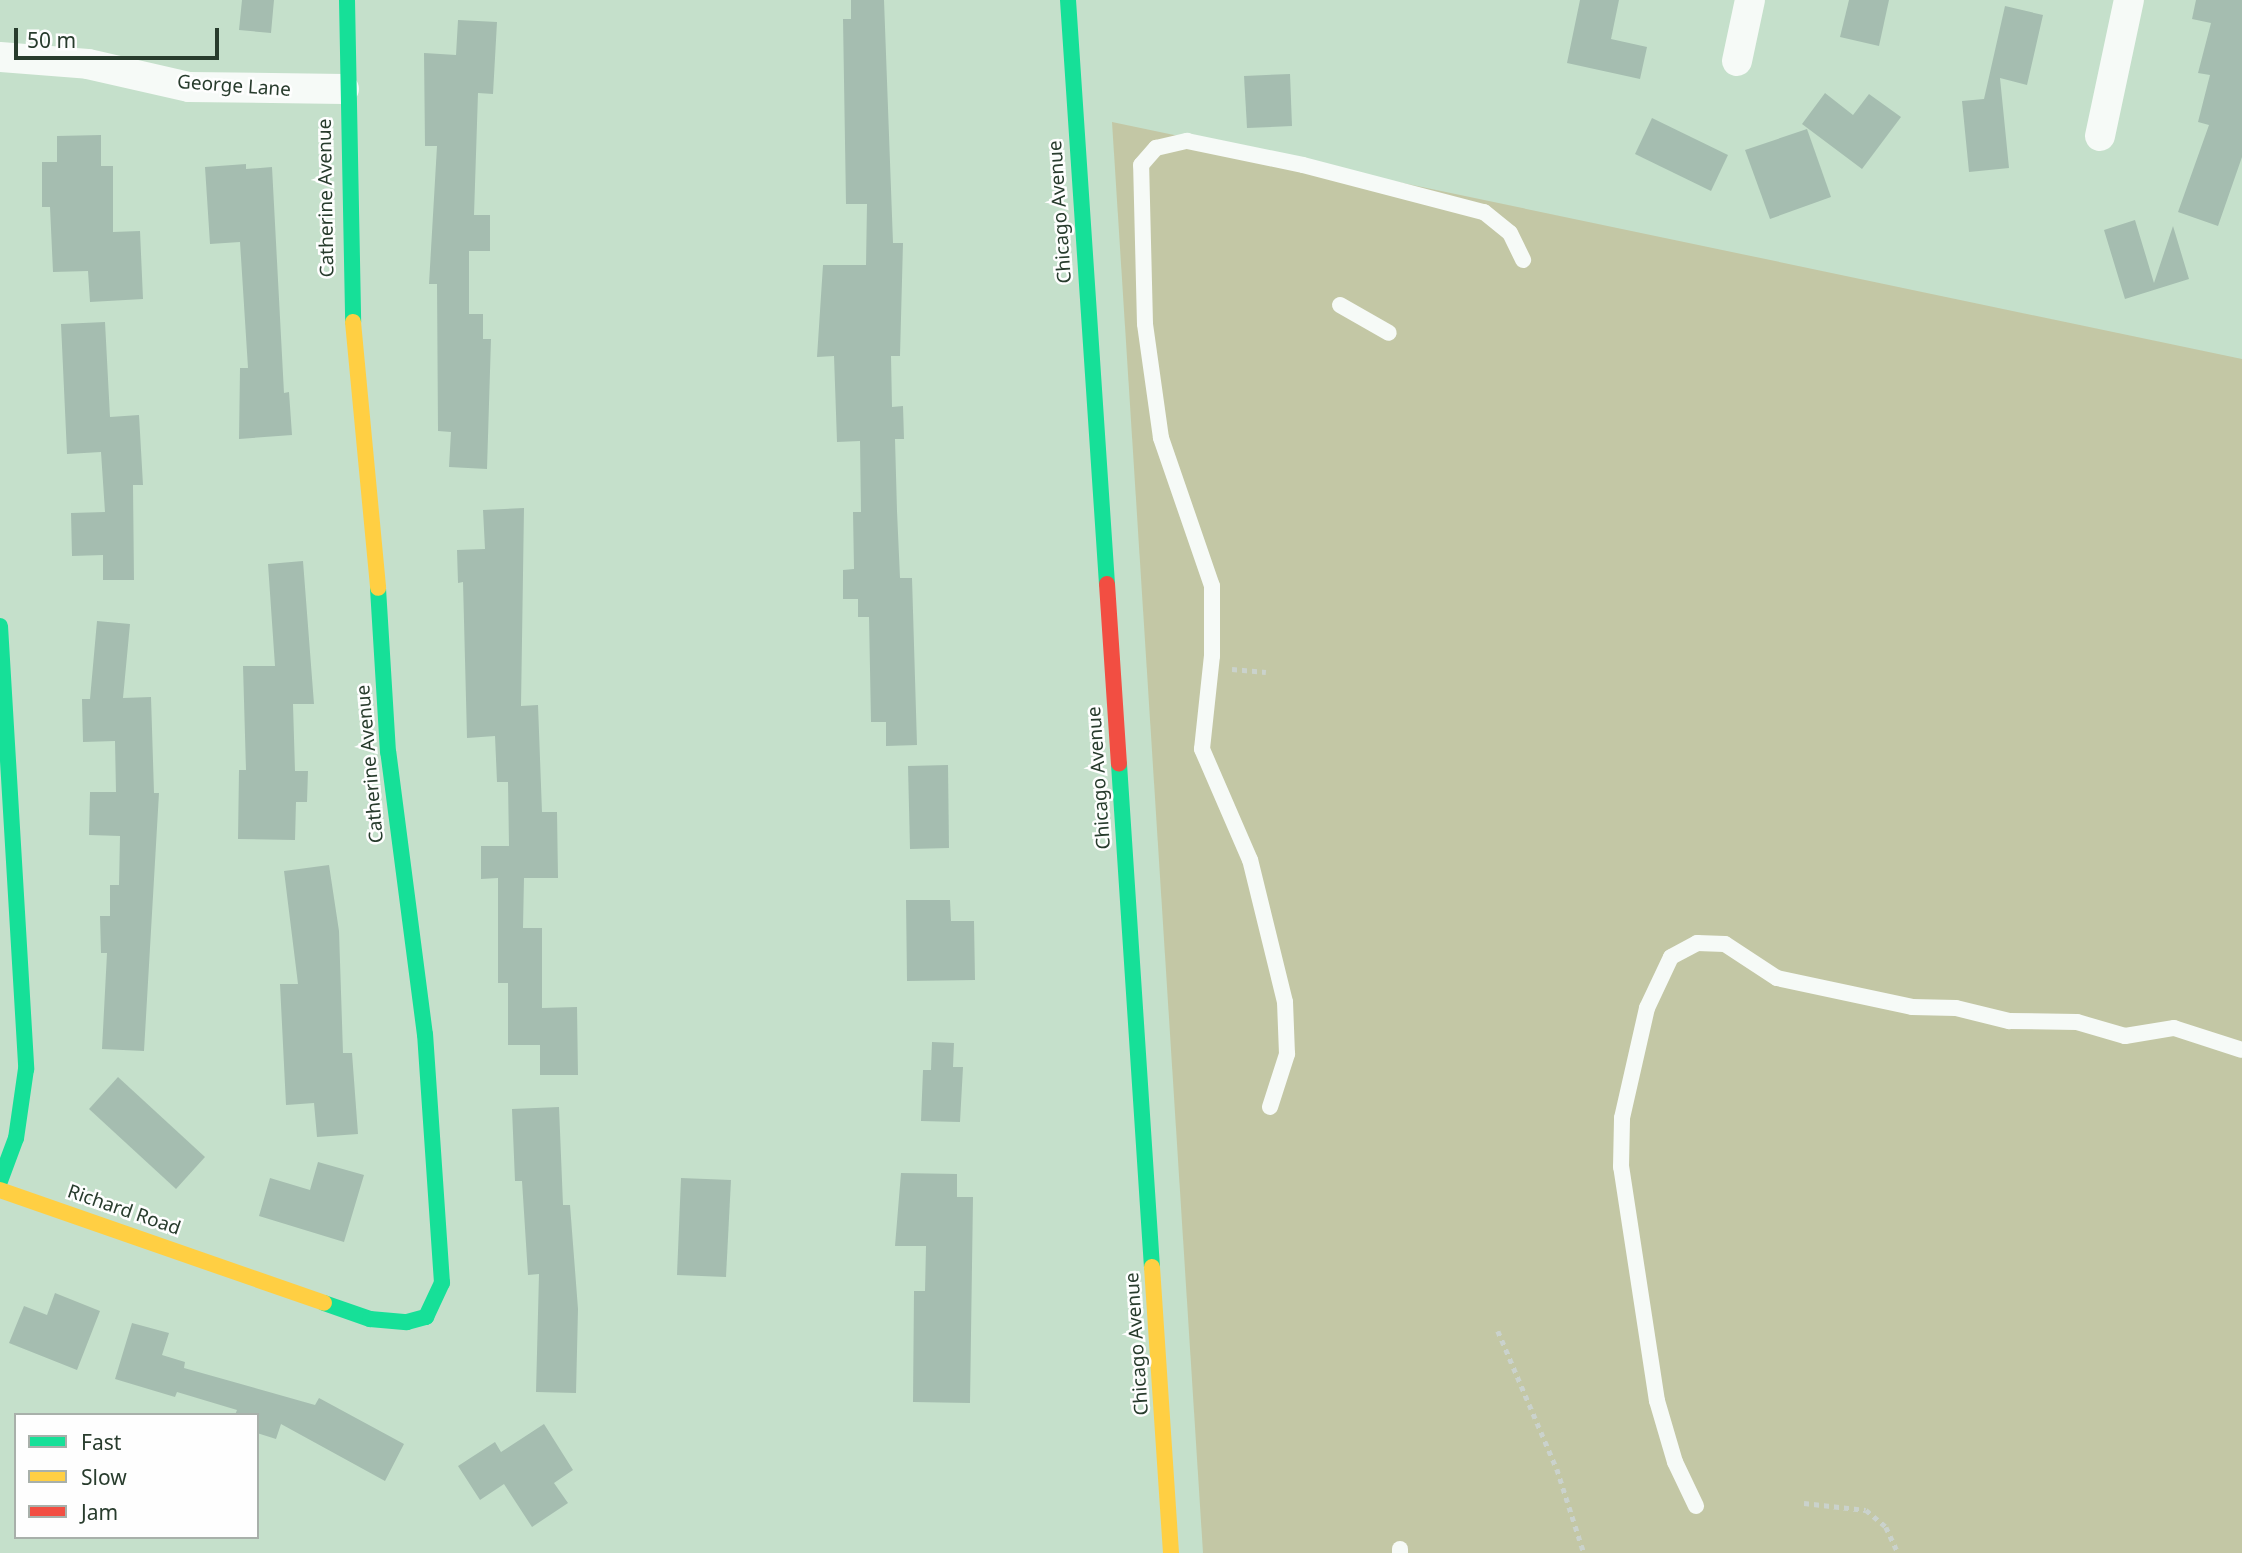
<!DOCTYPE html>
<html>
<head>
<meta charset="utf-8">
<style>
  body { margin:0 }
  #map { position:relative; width:2242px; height:1553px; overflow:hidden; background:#c5e0cb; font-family:"Noto Sans",sans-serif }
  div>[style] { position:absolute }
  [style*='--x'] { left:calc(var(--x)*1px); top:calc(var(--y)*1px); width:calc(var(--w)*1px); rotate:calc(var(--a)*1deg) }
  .green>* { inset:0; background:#c3c7a5 }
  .building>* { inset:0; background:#a5bdb0 }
  .path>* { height:4.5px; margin-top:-2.25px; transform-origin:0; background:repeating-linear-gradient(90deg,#cad2cc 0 5px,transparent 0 10px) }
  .lane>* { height:16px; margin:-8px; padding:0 8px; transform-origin:8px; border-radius:8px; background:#f6faf7 }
  .street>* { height:30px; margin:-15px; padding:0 15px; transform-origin:15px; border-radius:15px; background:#f6faf7 }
  .fast>* { height:16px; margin:-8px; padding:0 8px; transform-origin:8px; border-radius:8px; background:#16e098 }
  .slow>* { height:16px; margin:-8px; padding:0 8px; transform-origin:8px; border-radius:8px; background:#ffcf43 }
  .jam>* { height:16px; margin:-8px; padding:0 8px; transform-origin:8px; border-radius:8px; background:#f24e42 }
  span { translate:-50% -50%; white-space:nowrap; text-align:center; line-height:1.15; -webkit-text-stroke:5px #fefefe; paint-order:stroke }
  .street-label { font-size:19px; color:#283c2d }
  .legend { position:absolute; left:14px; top:1413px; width:245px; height:126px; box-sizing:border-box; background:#fefefe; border:2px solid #a8b0aa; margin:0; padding:9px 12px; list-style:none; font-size:21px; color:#283c2d }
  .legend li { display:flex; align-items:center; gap:14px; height:35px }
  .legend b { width:35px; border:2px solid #a8b0aa }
  .scale { position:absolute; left:14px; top:28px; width:205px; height:32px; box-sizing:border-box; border:4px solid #283c2d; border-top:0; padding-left:9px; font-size:21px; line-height:24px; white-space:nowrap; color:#283c2d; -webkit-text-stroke:5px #fefefe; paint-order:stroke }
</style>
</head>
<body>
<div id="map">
  <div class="green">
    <i style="clip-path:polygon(1112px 122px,2242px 359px,2242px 1553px,1203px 1553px)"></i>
  </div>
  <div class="building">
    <i style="clip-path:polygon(242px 0,274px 0,271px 33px,239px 30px)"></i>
    <i style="clip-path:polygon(851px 0,884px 0,893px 243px,903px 243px,900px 356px,891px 356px,892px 407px,903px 406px,904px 439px,895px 439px,897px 511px,900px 578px,912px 578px,917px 745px,886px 746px,886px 722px,871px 722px,869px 617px,858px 617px,858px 599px,843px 599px,843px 570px,854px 569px,853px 512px,861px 512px,860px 441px,837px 442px,834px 356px,817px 357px,823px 265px,866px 265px,867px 204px,846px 204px,843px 19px,851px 19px)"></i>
    <i style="clip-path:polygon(1580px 0,1619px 0,1611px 39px,1647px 47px,1640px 79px,1567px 63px)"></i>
    <i style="clip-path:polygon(1849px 0,1889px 0,1879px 46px,1840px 37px)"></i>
    <i style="clip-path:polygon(2196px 0,2242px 0,2242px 157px,2218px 226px,2178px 212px,2209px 125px,2198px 122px,2210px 75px,2198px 73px,2211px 23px,2192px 19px)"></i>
    <i style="clip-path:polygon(2005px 6px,2043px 15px,2027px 85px,2000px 78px,2009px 168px,1969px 172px,1962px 101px,1984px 99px)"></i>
    <i style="clip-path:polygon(458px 20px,497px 22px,493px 94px,478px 93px,474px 215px,490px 215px,490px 251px,469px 251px,469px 314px,483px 314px,483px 339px,491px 339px,487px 469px,449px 467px,451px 432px,438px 431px,437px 284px,429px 284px,437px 146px,425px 146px,424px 53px,456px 55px)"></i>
    <i style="clip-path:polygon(1290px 74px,1292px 126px,1247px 128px,1244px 76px)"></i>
    <i style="clip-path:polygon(1825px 93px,1853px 115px,1869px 94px,1901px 117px,1862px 169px,1802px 124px)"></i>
    <i style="clip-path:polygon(1652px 118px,1728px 155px,1711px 191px,1635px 154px)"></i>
    <i style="clip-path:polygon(1807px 129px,1831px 197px,1770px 219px,1745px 150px)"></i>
    <i style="clip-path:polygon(101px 135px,101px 166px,113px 166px,113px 232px,140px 231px,143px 299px,90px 302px,88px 271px,53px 272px,50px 207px,42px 207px,42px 162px,57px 162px,57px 136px)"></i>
    <i style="clip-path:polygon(246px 164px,246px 169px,272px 167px,284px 393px,289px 392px,292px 435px,239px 439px,240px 368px,248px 368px,240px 242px,210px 244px,205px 167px)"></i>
    <i style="clip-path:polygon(2135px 220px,2154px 283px,2173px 226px,2189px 279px,2125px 299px,2104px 230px)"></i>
    <i style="clip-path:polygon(105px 322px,110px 417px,139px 415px,143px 485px,133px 485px,134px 580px,103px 580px,103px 555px,72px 556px,71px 513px,105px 512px,101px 452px,67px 454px,61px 324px)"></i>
    <i style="clip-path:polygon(524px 508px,521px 706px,538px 705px,542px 812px,557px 812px,558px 878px,524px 878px,523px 928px,542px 928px,542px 1008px,577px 1007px,578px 1075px,540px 1075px,540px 1045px,508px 1045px,508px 983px,498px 983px,498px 878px,481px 879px,481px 846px,509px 846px,508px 782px,497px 782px,495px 736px,467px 738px,463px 582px,458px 583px,457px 550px,485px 549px,483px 510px)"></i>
    <i style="clip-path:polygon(303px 561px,314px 704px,293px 704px,295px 771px,308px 771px,307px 802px,296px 802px,295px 840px,238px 839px,239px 770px,246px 770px,243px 666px,275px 666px,268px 564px)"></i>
    <i style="clip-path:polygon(97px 621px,130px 624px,123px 698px,151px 697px,154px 793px,159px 793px,144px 1051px,102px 1049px,107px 953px,101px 953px,100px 916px,110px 916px,110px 885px,119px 885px,120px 836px,89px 835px,90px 792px,116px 792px,115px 741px,83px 742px,82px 699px,90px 699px)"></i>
    <i style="clip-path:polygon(948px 765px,949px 848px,910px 849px,908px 766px)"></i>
    <i style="clip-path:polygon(329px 865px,339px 931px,343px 1053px,352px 1053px,358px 1134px,317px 1137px,314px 1103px,286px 1105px,280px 984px,298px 984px,284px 871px)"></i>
    <i style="clip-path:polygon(906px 900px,950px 900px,951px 921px,974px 921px,975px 980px,907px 981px)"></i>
    <i style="clip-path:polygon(932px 1042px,954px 1043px,953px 1067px,963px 1067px,960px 1122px,921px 1121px,923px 1070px,931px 1070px)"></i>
    <i style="clip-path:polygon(118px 1077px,205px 1157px,176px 1189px,89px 1109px)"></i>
    <i style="clip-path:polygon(559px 1107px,563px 1205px,570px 1205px,578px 1309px,576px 1393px,536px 1392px,539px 1274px,528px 1275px,522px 1181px,515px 1181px,512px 1109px)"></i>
    <i style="clip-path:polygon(318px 1162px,364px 1175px,344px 1242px,259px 1216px,270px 1178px,310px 1190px)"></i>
    <i style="clip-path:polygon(901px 1173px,957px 1174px,957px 1197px,973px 1197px,970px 1403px,913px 1402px,914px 1291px,925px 1291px,926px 1246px,895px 1246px)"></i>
    <i style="clip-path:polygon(681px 1178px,731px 1180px,726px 1277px,677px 1275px)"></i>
    <i style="clip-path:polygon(55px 1293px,100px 1311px,77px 1370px,9px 1343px,24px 1306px,47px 1315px)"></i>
    <i style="clip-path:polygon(132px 1323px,169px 1333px,162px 1355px,185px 1362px,184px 1368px,315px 1405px,319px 1398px,404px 1444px,385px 1481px,281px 1424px,276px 1439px,257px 1433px,257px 1415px,235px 1415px,237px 1410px,177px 1392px,175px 1397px,115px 1379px)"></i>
    <i style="clip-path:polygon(544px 1424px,573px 1470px,554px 1483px,568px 1503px,532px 1527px,504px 1484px,480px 1500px,458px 1466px,495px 1442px,501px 1452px)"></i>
  </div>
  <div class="path">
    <i style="--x:1232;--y:669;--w:34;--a:5"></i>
    <i style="--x:1498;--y:1331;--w:150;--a:66.9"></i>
    <i style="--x:1557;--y:1469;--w:88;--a:72.2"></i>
    <i style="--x:1804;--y:1503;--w:62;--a:6.4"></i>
    <i style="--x:1866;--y:1510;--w:26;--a:40"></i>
    <i style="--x:1886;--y:1527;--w:29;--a:65"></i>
  </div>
  <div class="lane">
    <i style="--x:1340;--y:305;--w:56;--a:29.7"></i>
    <i style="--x:1270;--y:1107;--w:56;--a:-72.2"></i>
    <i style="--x:1287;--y:1054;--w:52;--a:-92.2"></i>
    <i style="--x:1285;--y:1002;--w:146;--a:-103.8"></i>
    <i style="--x:1250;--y:860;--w:121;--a:-113.4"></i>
    <i style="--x:1202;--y:749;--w:94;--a:-83.9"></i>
    <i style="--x:1212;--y:656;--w:70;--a:-90"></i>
    <i style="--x:1212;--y:586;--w:157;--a:-109"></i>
    <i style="--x:1161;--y:438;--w:115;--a:-98"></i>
    <i style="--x:1145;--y:324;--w:159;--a:-91.4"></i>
    <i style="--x:1141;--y:165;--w:23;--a:-49"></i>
    <i style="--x:1156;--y:148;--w:32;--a:-13"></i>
    <i style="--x:1187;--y:141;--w:118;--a:11.7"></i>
    <i style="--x:1303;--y:165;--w:187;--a:14.6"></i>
    <i style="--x:1484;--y:212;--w:33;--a:39"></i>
    <i style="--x:1510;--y:233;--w:30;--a:64"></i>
    <i style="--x:1696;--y:1506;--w:49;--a:-115.5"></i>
    <i style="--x:1675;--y:1462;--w:64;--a:-106.4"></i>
    <i style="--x:1657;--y:1401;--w:237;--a:-98.7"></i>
    <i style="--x:1621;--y:1167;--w:49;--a:-88.8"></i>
    <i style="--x:1622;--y:1118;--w:113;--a:-77.2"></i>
    <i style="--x:1647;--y:1008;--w:56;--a:-64.8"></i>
    <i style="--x:1671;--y:957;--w:30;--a:-28"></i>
    <i style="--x:1697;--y:943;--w:28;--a:2"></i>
    <i style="--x:1725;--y:944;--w:62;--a:33.2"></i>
    <i style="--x:1777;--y:978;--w:138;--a:12.1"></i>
    <i style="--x:1912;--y:1007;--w:44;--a:1.3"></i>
    <i style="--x:1956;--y:1008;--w:55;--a:13.8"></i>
    <i style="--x:2009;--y:1021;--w:68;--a:0.8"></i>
    <i style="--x:2077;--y:1022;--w:50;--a:16.3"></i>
    <i style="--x:2125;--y:1036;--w:50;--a:-9.3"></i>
    <i style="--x:2174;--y:1028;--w:71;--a:17.9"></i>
    <i style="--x:1400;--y:1549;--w:4;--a:90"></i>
  </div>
  <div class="street">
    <i style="--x:0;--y:57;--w:88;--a:4.5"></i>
    <i style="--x:88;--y:64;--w:104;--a:12.8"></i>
    <i style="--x:189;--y:87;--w:155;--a:0.7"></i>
    <i style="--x:1737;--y:61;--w:62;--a:-78"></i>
    <i style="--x:2100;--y:136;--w:139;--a:-78"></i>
  </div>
  <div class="fast">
    <i style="--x:347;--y:0;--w:322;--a:88.9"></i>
    <i style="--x:1068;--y:0;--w:585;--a:86.18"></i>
    <i style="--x:0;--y:626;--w:444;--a:86.6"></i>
    <i style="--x:26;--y:1069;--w:70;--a:98.2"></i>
    <i style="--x:16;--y:1138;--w:46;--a:110.4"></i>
    <i style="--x:1119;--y:764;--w:504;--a:86.25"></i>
    <i style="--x:324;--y:1303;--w:49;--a:19.2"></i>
    <i style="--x:370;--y:1319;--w:37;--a:5"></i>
    <i style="--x:407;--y:1322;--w:20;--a:-15"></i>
    <i style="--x:426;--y:1317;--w:38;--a:-65"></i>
    <i style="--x:442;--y:1283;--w:249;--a:-93.9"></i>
    <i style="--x:425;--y:1035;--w:285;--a:-97.4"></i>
    <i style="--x:388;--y:752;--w:164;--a:-93.5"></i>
  </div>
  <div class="slow">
    <i style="--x:353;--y:322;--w:267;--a:84.6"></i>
    <i style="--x:0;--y:1190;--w:343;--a:19.2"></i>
    <i style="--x:1152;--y:1267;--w:287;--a:86.2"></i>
  </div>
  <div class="jam">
    <i style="--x:1107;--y:584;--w:180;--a:86.2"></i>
  </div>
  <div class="street-label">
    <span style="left:234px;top:86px;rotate:4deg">George Lane</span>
    <span style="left:326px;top:198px;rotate:-91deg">Catherine Avenue</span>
    <span style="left:1060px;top:212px;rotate:-94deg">Chicago Avenue</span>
    <span style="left:370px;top:764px;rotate:-95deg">Catherine Avenue</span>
    <span style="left:1099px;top:778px;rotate:-94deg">Chicago Avenue</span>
    <span style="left:124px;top:1210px;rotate:19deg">Richard Road</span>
    <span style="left:1137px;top:1344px;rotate:-94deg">Chicago Avenue</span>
  </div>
  <ul class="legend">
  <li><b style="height:9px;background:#16e098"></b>Fast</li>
  <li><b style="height:9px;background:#ffcf43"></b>Slow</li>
  <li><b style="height:9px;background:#f24e42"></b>Jam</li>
  </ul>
  <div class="scale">50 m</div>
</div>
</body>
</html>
